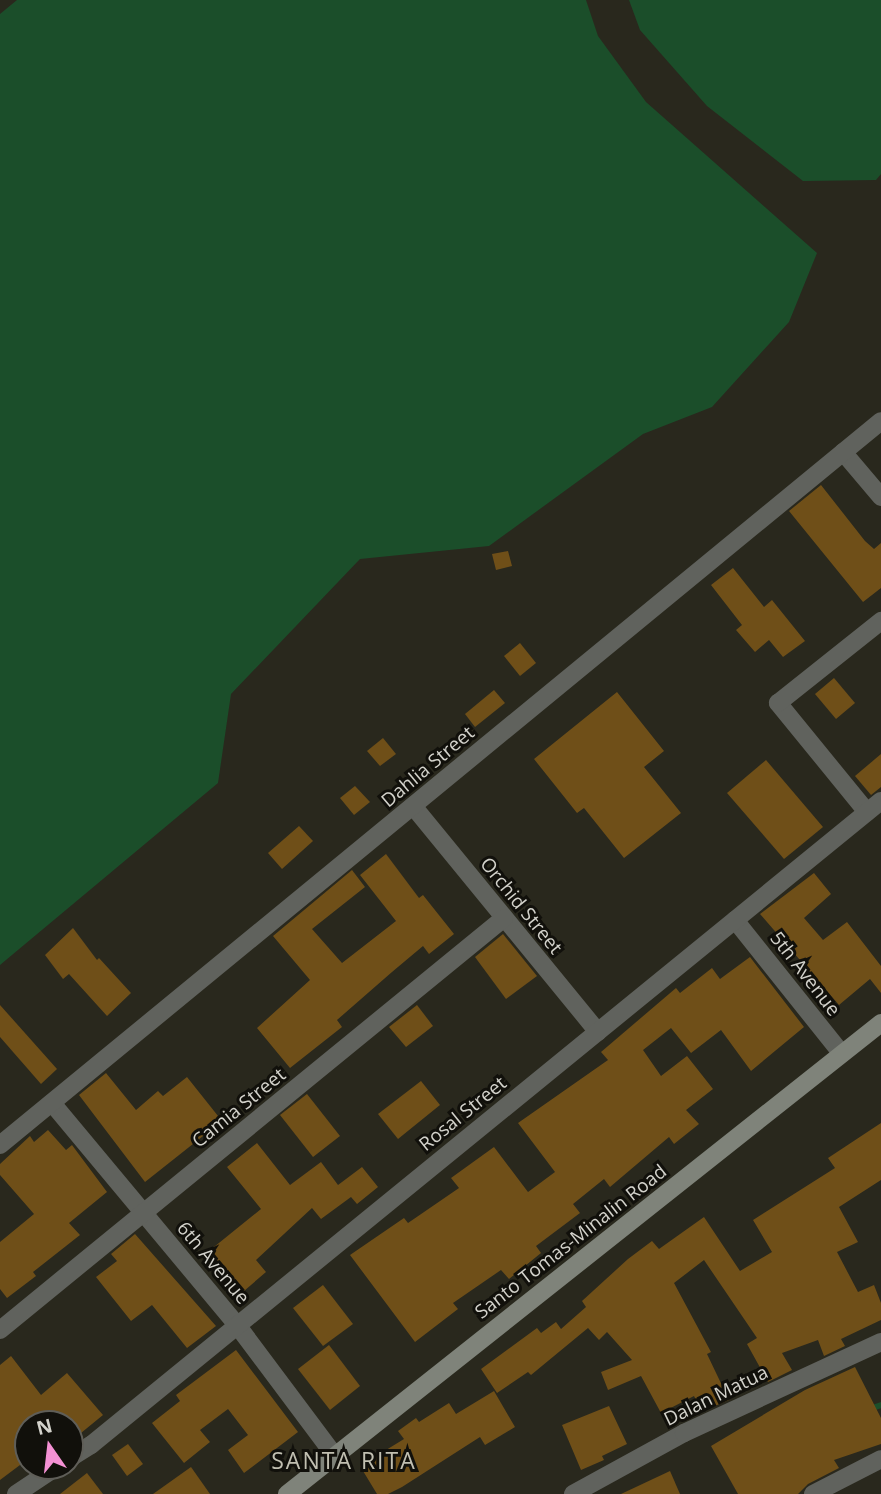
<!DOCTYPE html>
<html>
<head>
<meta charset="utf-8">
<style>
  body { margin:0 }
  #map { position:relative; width:881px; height:1494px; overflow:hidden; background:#29281d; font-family:"Open Sans",sans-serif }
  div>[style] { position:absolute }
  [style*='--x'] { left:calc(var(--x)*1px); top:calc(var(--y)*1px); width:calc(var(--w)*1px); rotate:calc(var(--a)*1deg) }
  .water>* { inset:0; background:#1b4e2a }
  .stream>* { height:6px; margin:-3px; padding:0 3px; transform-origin:3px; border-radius:3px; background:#1b4e2a }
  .building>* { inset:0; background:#6f4f18 }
  .minor>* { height:18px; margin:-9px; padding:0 9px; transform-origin:9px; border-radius:9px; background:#60625d }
  .secondary>* { height:18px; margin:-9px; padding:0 9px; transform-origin:9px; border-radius:9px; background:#7f837a }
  span { translate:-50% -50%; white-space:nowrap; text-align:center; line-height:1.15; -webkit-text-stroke:6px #11100b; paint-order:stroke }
  .street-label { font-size:19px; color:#d3d2cb }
  .quarter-label { font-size:23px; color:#c1bfb1; letter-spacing:2px }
  .north { position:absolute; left:14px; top:1410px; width:70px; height:70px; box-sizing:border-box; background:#11100b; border:2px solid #5f5e58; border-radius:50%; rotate:346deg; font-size:19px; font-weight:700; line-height:28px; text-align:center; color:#d3d2cb }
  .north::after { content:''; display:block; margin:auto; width:24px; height:32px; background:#f491d4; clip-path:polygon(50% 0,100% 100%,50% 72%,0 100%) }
</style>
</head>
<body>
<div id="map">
  <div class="water">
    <i style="clip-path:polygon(17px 0,586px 0,598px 36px,646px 102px,817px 253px,789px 322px,712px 407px,643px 434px,489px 546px,360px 559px,231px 694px,218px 783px,0 965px,0 14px)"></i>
    <i style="clip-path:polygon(629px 0,881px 0,881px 174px,876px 180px,803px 181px,707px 106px,640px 30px)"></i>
  </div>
  <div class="stream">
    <i style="--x:869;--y:1409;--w:13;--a:-18"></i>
  </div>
  <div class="building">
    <i style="clip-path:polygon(821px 485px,865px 541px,874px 549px,881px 543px,881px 588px,863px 602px,789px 511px)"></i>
    <i style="clip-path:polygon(508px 551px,512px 566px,496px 570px,492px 554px)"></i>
    <i style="clip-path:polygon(733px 568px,764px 607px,772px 600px,805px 641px,783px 657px,769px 640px,755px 652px,736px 630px,742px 625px,711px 585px)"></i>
    <i style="clip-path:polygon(520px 643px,536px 663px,520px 676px,504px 656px)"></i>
    <i style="clip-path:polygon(834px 678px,855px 703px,836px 719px,815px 694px)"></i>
    <i style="clip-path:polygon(494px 690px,505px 703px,475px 727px,465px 714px)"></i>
    <i style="clip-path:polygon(617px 692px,664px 751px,644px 767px,681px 813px,624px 858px,584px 808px,577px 813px,534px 759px)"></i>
    <i style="clip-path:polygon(383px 738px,396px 754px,380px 766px,367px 751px)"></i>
    <i style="clip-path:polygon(881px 754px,881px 787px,871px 795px,855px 776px)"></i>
    <i style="clip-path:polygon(766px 760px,823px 827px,784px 859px,727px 793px)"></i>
    <i style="clip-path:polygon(355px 786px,370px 802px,354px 815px,340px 798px)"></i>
    <i style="clip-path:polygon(299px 826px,313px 841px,282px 869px,268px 853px)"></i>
    <i style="clip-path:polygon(386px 854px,419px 898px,423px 895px,454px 934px,429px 954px,423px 946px,392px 972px,337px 1020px,342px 1027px,290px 1068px,257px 1028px,310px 980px,273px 936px,352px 870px,365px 887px,312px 929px,342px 963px,396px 921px,360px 875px)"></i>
    <i style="clip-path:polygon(814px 873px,831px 894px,804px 918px,823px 940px,847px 922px,881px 966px,881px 993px,870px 979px,839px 1005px,760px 914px)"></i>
    <i style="clip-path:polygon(73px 928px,97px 960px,99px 958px,131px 993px,107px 1016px,69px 974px,63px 979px,45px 955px)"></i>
    <i style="clip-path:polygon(503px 934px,537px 976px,506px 999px,475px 957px)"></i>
    <i style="clip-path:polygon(750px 957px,804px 1027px,751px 1071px,721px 1030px,691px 1053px,671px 1028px,643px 1050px,661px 1076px,687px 1056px,713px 1089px,686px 1110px,699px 1124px,674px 1144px,669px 1137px,610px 1187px,604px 1179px,573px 1204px,580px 1213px,536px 1246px,541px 1253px,509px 1279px,501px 1270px,453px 1303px,458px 1309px,415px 1342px,350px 1255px,404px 1218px,408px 1223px,459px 1188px,451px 1178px,494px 1147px,528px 1192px,555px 1172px,518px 1123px,608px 1060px,601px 1052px,676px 988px,680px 993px,712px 968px,720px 979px)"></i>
    <i style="clip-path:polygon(0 1005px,57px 1069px,41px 1084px,0 1037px)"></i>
    <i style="clip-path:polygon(417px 1005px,433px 1026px,406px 1047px,389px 1027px)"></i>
    <i style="clip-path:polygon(106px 1073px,136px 1110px,158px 1091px,163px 1096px,187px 1077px,222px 1121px,145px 1182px,79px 1095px)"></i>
    <i style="clip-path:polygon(421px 1081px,440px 1105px,398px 1139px,378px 1114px)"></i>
    <i style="clip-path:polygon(307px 1094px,340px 1136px,313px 1157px,280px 1115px)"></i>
    <i style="clip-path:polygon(881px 1123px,881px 1180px,839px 1207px,858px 1242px,837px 1252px,858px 1292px,874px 1285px,881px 1303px,881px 1320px,841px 1339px,845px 1346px,824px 1356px,818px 1340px,782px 1353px,792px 1370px,768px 1382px,747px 1344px,757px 1338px,704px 1260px,674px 1283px,711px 1352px,707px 1354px,729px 1400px,708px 1409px,701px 1397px,696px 1400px,694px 1396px,661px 1413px,641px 1376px,608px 1390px,601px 1372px,632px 1360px,607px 1332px,599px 1340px,588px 1328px,531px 1375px,528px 1372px,497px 1393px,481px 1369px,537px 1328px,541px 1333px,556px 1322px,561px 1329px,586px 1307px,582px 1301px,628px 1259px,652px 1241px,659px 1249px,704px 1217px,740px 1271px,772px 1252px,753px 1220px,835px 1168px,828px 1158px)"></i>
    <i style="clip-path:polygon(48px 1130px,66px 1150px,72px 1145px,107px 1192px,69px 1223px,80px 1235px,33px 1272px,36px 1276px,7px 1298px,0 1289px,0 1242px,34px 1214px,0 1175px,0 1164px,30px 1136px,34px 1142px)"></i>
    <i style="clip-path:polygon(257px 1143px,290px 1185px,321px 1162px,338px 1185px,362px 1167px,378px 1187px,357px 1204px,351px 1197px,321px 1219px,312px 1208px,256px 1260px,266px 1272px,244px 1291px,209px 1251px,261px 1209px,227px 1167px)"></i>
    <i style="clip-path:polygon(135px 1234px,216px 1326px,187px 1348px,152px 1305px,131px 1321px,96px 1277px,117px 1261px,111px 1254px)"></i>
    <i style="clip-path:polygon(323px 1285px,353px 1324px,323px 1346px,293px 1308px)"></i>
    <i style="clip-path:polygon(329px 1345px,360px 1386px,330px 1410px,298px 1369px)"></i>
    <i style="clip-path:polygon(236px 1350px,298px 1432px,244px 1473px,228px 1450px,248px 1435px,228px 1409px,200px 1430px,210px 1442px,184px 1463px,152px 1423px,180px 1401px,176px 1395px)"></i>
    <i style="clip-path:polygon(11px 1356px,41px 1395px,67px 1373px,103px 1415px,70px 1442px,70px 1424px,28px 1424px,28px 1459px,0 1480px,0 1365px)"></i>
    <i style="clip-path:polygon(855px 1367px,881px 1418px,881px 1444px,834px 1460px,839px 1468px,808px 1484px,798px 1494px,738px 1494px,711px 1446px,805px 1390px)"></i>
    <i style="clip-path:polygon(494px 1391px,515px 1427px,485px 1445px,480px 1437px,402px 1487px,388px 1494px,377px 1494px,360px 1466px,404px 1439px,398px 1431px,416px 1418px,419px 1422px,449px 1403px,456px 1414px)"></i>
    <i style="clip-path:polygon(609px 1406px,627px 1444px,602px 1456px,604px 1460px,581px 1470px,562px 1425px)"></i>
    <i style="clip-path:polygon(128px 1444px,143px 1464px,127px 1476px,112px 1455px)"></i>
    <i style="clip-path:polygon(191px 1467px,210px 1494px,153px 1494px)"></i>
    <i style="clip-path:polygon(670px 1471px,680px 1494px,621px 1494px)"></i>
    <i style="clip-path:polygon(87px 1473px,103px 1494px,60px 1494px)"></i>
  </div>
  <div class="minor">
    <i style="--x:843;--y:452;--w:59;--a:49.8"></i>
    <i style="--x:413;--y:806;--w:292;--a:50.7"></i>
    <i style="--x:867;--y:812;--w:141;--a:-129.2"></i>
    <i style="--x:778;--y:703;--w:132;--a:-38.5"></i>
    <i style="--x:735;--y:920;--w:171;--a:51.4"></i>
    <i style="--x:52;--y:1103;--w:289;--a:50.2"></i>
    <i style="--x:237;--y:1325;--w:164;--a:53.2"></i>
    <i style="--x:0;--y:1145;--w:1140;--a:-39.41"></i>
    <i style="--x:0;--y:1330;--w:651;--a:-39.26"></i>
    <i style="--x:70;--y:1458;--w:25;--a:-32"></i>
    <i style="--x:91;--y:1445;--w:1019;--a:-39.19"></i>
    <i style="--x:16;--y:1494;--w:50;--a:-33.7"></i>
    <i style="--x:573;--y:1494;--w:127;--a:-28.8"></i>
    <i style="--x:684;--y:1433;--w:217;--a:-24.8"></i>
    <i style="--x:813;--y:1494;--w:76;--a:-27.2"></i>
  </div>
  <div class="secondary">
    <i style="--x:287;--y:1494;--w:758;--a:-38.41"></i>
  </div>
  <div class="street-label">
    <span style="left:428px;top:767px;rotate:-40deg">Dahlia Street</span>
    <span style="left:521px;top:906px;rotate:51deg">Orchid Street</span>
    <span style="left:805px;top:974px;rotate:52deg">5th Avenue</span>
    <span style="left:239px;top:1108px;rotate:-39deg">Camia Street</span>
    <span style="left:463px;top:1114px;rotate:-39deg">Rosal Street</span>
    <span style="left:571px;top:1242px;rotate:-38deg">Santo Tomas-Minalin Road</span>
    <span style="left:213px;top:1263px;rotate:50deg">6th Avenue</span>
    <span style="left:716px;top:1396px;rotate:-26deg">Dalan Matua</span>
  </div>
  <div class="quarter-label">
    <span style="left:344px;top:1460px">SANTA RITA</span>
  </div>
  <div class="north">N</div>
</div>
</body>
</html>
